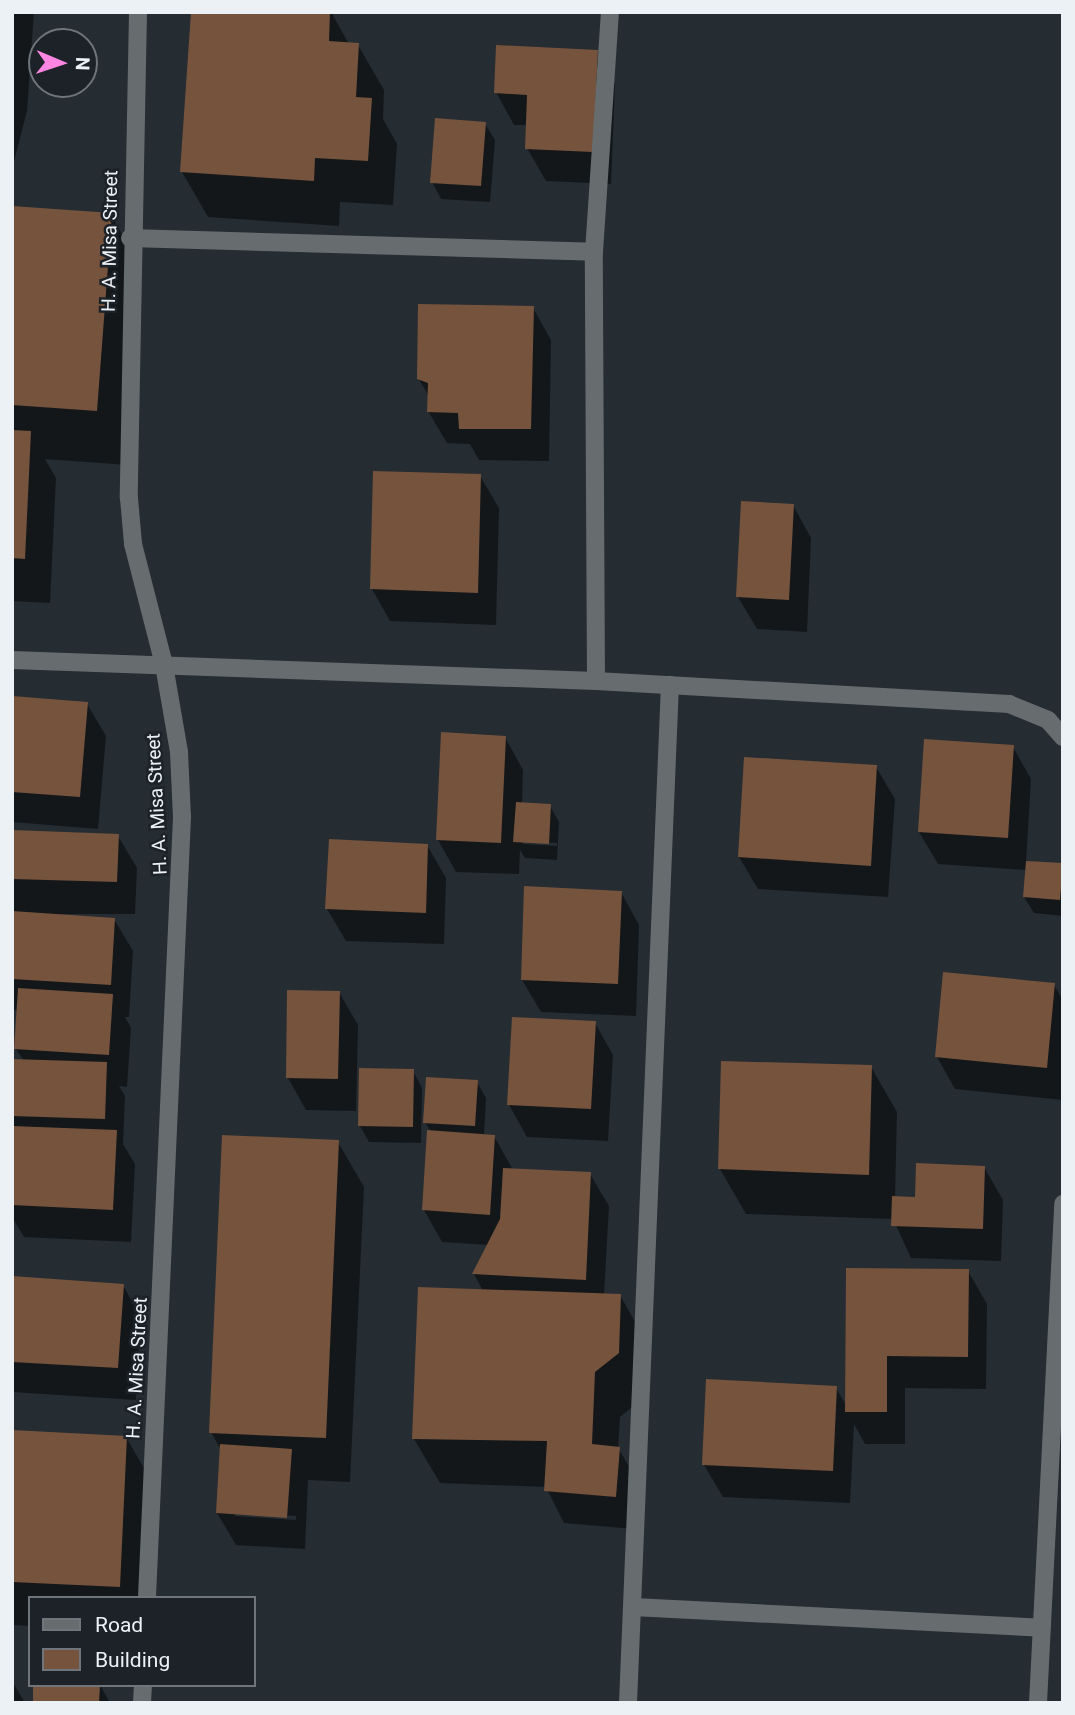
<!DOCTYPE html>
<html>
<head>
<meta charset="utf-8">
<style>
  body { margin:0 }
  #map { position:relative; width:1075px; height:1715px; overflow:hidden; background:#252c32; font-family:Roboto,sans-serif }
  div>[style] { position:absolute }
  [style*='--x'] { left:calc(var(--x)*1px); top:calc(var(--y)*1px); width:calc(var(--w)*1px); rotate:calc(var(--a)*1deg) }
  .shadow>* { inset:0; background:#0007 }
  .building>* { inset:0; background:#75533d }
  .minor>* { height:18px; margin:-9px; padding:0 9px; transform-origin:9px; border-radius:9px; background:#676c6e }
  .tertiary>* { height:18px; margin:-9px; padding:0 9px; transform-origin:9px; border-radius:9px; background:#676c6e }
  span { translate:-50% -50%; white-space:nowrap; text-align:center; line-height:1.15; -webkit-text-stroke:5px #1c2228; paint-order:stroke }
  .street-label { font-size:19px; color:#ecf1f5 }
  .frame { position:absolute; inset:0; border:14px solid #ecf1f5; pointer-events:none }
  .legend { position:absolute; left:28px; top:1596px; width:228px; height:91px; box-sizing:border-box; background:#1c2228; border:2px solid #6f757a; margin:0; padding:9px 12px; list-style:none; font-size:21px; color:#ecf1f5 }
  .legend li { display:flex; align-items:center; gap:14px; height:35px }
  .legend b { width:35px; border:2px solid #6f757a }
  .north { position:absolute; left:28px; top:28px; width:70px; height:70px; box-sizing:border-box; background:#1c2228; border:2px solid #6f757a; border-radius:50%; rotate:92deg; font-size:19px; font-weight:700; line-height:28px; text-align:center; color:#ecf1f5 }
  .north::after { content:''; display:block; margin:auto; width:24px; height:32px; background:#fd86e3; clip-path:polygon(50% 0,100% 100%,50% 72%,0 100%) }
</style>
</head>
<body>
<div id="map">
  <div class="shadow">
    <i style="clip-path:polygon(12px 12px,34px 12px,27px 111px,12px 169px)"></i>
    <i style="clip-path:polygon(193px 12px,331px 12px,349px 44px,358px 45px,384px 90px,383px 119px,397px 144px,393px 205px,340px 202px,339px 226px,208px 217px,182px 172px)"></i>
    <i style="clip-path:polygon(597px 52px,615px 84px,611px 184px,546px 181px,527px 148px,528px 125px,514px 125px,496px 92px)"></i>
    <i style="clip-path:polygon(485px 124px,495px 140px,490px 202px,441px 199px,432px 182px)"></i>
    <i style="clip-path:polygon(12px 208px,111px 215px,142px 269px,128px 465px,45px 459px,56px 478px,50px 603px,12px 601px)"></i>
    <i style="clip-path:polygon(533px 308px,551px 340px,549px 461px,479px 460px,470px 444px,447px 443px,428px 411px,429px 396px,418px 378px)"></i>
    <i style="clip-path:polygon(480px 476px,499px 508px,496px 625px,390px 621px,372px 589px)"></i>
    <i style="clip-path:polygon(793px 505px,811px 538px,807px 632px,757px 629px,738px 597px)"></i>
    <i style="clip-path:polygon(12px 698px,87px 704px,106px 736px,98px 829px,12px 822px)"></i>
    <i style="clip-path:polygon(evenodd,505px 737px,523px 770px,522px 804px,550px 806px,559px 822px,557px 860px,525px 858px,520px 850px,519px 874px,456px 872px,438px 840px,505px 737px,523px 841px,557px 843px,557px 846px,523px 844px,523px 841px)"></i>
    <i style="clip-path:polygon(1013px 747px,1031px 779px,1026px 863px,1062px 865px,1063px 916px,1034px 913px,1024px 897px,1027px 870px,938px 864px,919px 832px)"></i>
    <i style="clip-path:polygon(876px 767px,895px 799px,888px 897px,758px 889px,739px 857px)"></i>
    <i style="clip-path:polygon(12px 832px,118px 836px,137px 868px,135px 914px,34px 914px,114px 919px,133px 951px,129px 1017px,125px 1017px,131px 1028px,127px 1087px,119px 1086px,125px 1096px,123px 1144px,135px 1164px,131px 1242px,24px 1237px,12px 1217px,12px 1061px,24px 1061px,16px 1049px,19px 1010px,12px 1010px)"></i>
    <i style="clip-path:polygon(427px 845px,446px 878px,444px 944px,346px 941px,327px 909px)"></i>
    <i style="clip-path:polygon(621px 892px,639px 925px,636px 1016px,541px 1012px,522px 980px)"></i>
    <i style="clip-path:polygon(1054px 985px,1063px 1000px,1063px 1100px,955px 1089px,937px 1057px)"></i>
    <i style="clip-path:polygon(339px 992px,358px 1025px,356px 1111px,306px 1110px,288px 1078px)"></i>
    <i style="clip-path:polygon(595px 1023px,613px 1055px,608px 1141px,527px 1137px,509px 1105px)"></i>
    <i style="clip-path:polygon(871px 1067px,897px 1112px,895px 1198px,917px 1199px,984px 1167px,1003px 1200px,1001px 1261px,911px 1258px,893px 1219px,746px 1214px,720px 1169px)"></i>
    <i style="clip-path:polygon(413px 1071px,422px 1088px,421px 1143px,369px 1142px,360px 1126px)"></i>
    <i style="clip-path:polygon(477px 1082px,486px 1098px,484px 1136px,494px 1136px,513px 1170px,590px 1174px,609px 1206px,604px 1295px,620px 1295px,645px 1340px,643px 1398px,620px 1417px,618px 1448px,638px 1481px,634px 1529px,564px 1523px,546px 1487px,440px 1483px,414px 1439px,483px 1291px,474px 1274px,489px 1245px,442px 1242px,424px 1210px,431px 1132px,425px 1122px)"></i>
    <i style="clip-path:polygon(evenodd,338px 1142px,364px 1187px,350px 1482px,308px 1480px,305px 1549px,236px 1545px,217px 1513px,221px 1450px,211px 1432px,338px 1142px,235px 1513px,296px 1516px,296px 1520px,235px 1516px,235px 1513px)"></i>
    <i style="clip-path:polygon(848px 1270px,968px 1271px,987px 1304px,986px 1389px,905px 1388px,905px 1444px,865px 1444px,854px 1424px,850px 1503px,723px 1497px,704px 1465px,836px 1388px,847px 1407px)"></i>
    <i style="clip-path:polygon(12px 1278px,123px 1285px,141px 1318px,136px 1400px,12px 1392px)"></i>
    <i style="clip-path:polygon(12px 1432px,126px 1437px,152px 1482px,146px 1598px,30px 1598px,30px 1626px,12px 1625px)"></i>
    <i style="clip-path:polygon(12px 1681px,25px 1703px,12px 1703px)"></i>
    <i style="clip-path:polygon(100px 1685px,110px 1703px,34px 1703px)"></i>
  </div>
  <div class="building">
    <i style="clip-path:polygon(191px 12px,330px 12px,329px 41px,359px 43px,356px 97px,372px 98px,368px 161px,315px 158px,314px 181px,180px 172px)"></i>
    <i style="clip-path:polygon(496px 45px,598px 50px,593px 152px,525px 149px,527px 95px,494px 93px)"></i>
    <i style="clip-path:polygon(435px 118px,486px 122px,481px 186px,430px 183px)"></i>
    <i style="clip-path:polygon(12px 206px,112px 213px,97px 411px,12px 405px)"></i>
    <i style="clip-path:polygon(418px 304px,534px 306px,531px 429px,459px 429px,458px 413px,427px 412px,428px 383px,417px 379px)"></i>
    <i style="clip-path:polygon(12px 430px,31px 431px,25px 559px,12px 558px)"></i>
    <i style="clip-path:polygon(373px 471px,481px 474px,478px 593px,370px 589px)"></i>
    <i style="clip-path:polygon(741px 501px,794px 504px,789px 600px,736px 597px)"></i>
    <i style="clip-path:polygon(12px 696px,88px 702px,80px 797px,12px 792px)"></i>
    <i style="clip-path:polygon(441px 732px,506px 736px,501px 843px,436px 840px)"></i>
    <i style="clip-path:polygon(924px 739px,1014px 745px,1008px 838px,918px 832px)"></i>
    <i style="clip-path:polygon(744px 757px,877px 765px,871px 866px,738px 857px)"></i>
    <i style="clip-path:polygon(516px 802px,551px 804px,549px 844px,513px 842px)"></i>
    <i style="clip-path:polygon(12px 830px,119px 834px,117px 882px,12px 879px)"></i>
    <i style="clip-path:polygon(329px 839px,428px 844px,426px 913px,325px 909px)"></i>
    <i style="clip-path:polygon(1026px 861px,1063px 863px,1060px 900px,1023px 897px)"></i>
    <i style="clip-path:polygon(524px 886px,622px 891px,618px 984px,521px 980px)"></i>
    <i style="clip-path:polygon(12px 911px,115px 918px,111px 985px,12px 979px)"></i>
    <i style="clip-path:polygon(943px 972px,1055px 983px,1047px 1068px,935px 1057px)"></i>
    <i style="clip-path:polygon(18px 988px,113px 994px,109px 1055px,14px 1049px)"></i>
    <i style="clip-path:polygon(287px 990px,340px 991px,338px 1079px,286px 1078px)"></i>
    <i style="clip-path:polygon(512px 1017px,596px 1021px,591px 1109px,507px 1105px)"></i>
    <i style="clip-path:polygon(12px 1059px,107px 1062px,105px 1119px,12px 1116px)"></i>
    <i style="clip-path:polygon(721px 1061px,872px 1065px,869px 1175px,718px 1169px)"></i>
    <i style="clip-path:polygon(359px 1068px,414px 1069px,413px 1127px,358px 1126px)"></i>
    <i style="clip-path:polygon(426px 1077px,478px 1080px,475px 1126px,423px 1123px)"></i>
    <i style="clip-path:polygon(12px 1126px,117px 1130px,113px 1210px,12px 1205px)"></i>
    <i style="clip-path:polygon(427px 1130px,495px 1135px,490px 1215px,422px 1210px)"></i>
    <i style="clip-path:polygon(222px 1135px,339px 1140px,326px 1438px,209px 1433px)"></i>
    <i style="clip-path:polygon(916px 1163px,985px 1166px,983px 1229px,891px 1226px,892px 1196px,915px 1197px)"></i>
    <i style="clip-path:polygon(503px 1168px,591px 1172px,586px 1280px,472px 1274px,500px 1219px)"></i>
    <i style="clip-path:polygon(846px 1268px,969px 1269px,968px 1357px,887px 1356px,887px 1412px,845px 1412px)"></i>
    <i style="clip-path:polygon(12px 1276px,124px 1284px,118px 1368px,12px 1362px)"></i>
    <i style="clip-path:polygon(418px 1287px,621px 1294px,619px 1353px,595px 1372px,592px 1444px,620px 1447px,616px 1497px,544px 1491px,547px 1441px,412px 1439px)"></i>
    <i style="clip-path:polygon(706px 1379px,837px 1386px,833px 1471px,702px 1465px)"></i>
    <i style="clip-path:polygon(12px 1430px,127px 1436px,120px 1587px,12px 1582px)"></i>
    <i style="clip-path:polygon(220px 1444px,292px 1449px,287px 1518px,216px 1513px)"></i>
    <i style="clip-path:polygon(33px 1685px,100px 1685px,99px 1703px,33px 1703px)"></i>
  </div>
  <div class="minor">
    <i style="--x:130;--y:238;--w:464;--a:1.7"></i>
    <i style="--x:12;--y:660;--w:584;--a:2.06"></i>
    <i style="--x:596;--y:681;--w:414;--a:3.2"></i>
    <i style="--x:1009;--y:704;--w:42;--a:22.3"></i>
    <i style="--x:1048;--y:720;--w:23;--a:49"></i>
    <i style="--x:596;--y:681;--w:429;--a:-90.3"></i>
    <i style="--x:594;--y:252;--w:241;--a:-86.2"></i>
    <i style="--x:633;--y:1607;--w:409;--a:2.9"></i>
    <i style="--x:628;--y:1703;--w:1019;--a:-87.64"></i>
    <i style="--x:1038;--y:1703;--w:500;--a:-87.1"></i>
  </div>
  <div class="tertiary">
    <i style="--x:138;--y:12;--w:486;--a:91.1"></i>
    <i style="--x:129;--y:498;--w:46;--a:85"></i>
    <i style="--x:133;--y:544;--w:125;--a:75.6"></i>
    <i style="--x:164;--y:665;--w:88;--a:80.2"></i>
    <i style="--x:179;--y:752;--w:65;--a:87.4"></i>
    <i style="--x:182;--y:817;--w:782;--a:92.57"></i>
    <i style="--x:142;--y:1703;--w:18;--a:-87"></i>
  </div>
  <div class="street-label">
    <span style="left:110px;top:241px;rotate:-89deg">H. A. Misa Street</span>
    <span style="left:157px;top:804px;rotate:-93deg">H. A. Misa Street</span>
    <span style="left:137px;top:1368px;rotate:-87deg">H. A. Misa Street</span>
  </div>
  <div class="frame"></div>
  <ul class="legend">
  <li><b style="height:9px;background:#676c6e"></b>Road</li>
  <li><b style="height:19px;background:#75533d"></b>Building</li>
  </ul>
  <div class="north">N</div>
</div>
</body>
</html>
